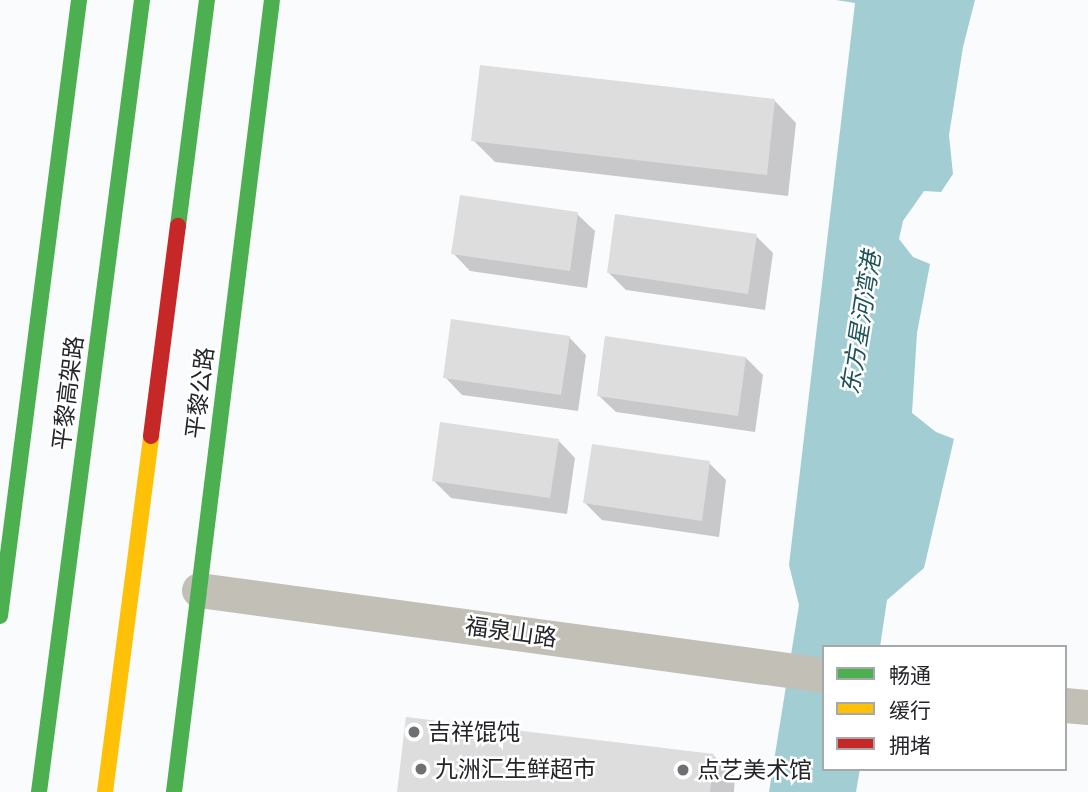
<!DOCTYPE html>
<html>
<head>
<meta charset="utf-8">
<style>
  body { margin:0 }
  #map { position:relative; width:1088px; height:792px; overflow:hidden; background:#fafbfd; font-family:Cabin,"Noto Sans SC",sans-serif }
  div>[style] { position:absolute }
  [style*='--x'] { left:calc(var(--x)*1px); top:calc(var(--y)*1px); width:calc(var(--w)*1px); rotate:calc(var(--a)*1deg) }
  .water>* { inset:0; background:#a2cdd3 }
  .shadow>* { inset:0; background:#0003 }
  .building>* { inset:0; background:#deddde }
  .street>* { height:35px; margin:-17.5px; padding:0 17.5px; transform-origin:17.5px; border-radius:17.5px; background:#c2bfb6 }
  .fast>* { height:16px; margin:-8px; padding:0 8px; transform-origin:8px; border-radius:8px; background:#4caf50 }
  .slow>* { height:16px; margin:-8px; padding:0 8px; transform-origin:8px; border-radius:8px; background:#ffc107 }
  .jam>* { height:16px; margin:-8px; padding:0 8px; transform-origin:8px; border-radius:8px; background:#c62828 }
  .dots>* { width:19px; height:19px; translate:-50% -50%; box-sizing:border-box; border:4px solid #fff; border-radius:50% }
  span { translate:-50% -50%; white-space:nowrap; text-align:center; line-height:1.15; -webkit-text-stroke:5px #fff; paint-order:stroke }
  .street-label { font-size:23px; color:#242529 }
  .poi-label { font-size:23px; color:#242529 }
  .left { translate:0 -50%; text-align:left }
  .water-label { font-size:24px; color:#1f5359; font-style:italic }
  .legend { position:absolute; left:822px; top:645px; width:245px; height:126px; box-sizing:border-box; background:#fff; border:2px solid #a7a8a9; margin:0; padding:9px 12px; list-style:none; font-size:21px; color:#242529 }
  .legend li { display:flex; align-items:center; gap:14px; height:35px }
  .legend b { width:35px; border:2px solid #a7a8a9 }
</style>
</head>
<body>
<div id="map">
  <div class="water">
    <i style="clip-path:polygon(836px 0,975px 0,963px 47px,949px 135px,953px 174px,941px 192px,924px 191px,903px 221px,899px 239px,913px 257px,930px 264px,917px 333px,912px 413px,936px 432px,954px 439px,924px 568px,887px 600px,880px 647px,824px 647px,824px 769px,860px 769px,856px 792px,769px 792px,799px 605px,789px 565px,855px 3px)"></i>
  </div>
  <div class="shadow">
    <i style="clip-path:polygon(775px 101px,796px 123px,788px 196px,495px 162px,473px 140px)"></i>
    <i style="clip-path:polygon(577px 214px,595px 231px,587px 288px,470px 271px,453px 253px)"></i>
    <i style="clip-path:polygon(756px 236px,773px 253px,765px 310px,626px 290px,609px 273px)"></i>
    <i style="clip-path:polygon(569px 337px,586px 355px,578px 411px,462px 395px,445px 377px)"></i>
    <i style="clip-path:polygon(746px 358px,763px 375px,755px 432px,616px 412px,598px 395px)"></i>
    <i style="clip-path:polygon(558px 440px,575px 458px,567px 514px,451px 498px,433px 480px)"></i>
    <i style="clip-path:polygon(709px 463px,726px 480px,719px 537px,602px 520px,585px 503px)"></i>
    <i style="clip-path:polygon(714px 756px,735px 777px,734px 792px,399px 792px)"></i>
  </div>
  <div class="building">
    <i style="clip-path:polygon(480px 65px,775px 99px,767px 175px,471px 141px)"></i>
    <i style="clip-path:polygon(460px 195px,578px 212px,570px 271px,451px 254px)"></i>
    <i style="clip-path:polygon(615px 214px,757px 234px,748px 294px,607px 273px)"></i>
    <i style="clip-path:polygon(451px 319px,570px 336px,561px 395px,443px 378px)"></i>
    <i style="clip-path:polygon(605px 336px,746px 357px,738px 416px,597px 396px)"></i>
    <i style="clip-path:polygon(440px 422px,559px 439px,550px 498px,432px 481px)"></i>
    <i style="clip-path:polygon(592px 444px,710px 461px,702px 521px,583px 503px)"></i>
    <i style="clip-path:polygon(406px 717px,714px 754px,710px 792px,397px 792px)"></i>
  </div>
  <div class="street">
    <i style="--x:199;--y:590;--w:631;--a:7.74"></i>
    <i style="--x:1065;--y:705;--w:23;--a:5"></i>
  </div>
  <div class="fast">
    <i style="--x:178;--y:226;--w:228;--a:-82.7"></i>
    <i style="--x:0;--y:616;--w:621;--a:-82.69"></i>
    <i style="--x:39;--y:792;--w:799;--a:-82.59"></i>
    <i style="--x:174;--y:792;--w:798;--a:-82.95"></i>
  </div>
  <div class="slow">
    <i style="--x:105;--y:792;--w:359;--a:-82.6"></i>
  </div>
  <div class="jam">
    <i style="--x:151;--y:436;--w:212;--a:-82.7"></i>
  </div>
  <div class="dots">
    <i style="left:414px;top:732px;background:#6f7073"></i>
    <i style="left:421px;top:769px;background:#6f7073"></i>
    <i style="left:683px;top:770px;background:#6f7073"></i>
  </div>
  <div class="street-label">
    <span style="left:68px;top:393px;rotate:-83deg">平黎高架路</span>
    <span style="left:200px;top:393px;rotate:-83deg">平黎公路</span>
    <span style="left:511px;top:632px;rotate:8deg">福泉山路</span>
  </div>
  <div class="poi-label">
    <span class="left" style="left:428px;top:732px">吉祥馄饨</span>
    <span class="left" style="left:435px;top:769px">九洲汇生鲜超市</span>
    <span class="left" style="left:697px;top:770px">点艺美术馆</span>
  </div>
  <div class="water-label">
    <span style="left:861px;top:323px;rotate:-81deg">东方星河湾港</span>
  </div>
  <ul class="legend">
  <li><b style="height:9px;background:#4caf50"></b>畅通</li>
  <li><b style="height:9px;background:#ffc107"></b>缓行</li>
  <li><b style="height:9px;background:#c62828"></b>拥堵</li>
  </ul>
</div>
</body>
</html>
